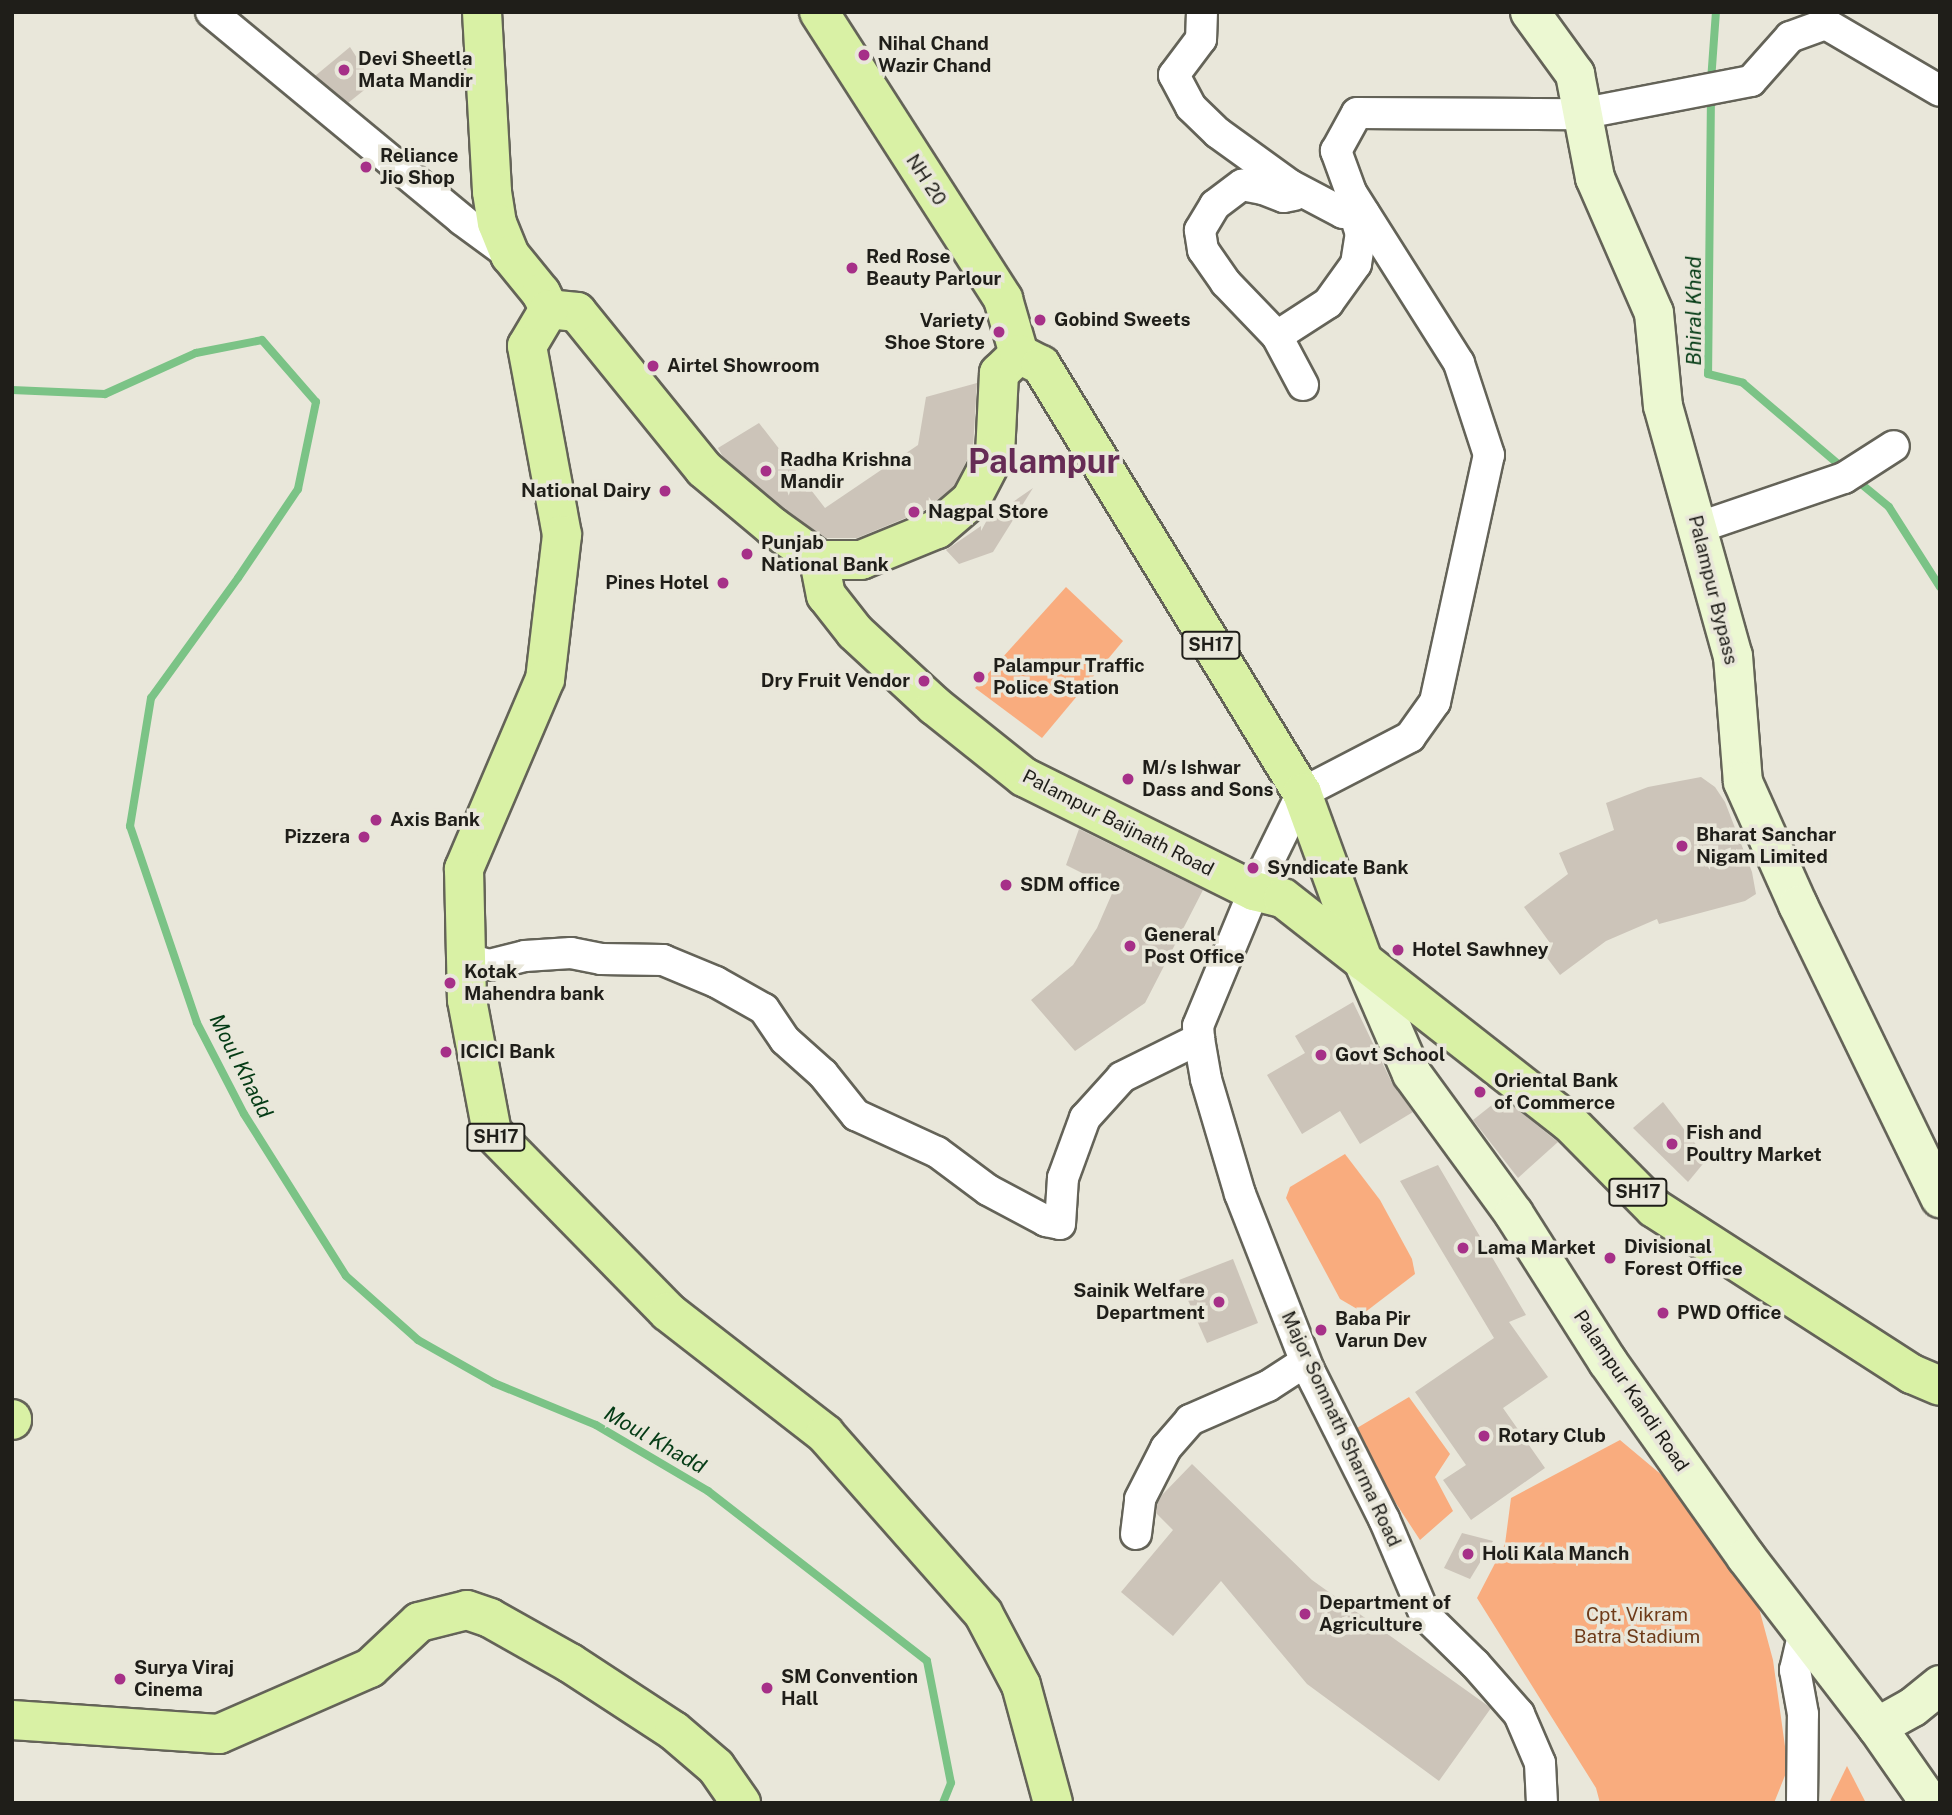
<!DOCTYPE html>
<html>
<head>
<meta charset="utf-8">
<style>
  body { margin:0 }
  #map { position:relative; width:1952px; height:1815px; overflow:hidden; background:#e9e7da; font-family:"Public Sans",sans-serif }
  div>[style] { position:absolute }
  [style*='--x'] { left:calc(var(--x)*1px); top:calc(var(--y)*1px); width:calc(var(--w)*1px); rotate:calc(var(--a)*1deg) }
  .green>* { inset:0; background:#f9ac7e }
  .stream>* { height:8px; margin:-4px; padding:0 4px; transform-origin:4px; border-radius:4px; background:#7bc386 }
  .building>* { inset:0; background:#ccc4b9 }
  .roads { filter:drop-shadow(2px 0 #646358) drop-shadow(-2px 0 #646358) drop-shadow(0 2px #646358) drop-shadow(0 -2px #646358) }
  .street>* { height:30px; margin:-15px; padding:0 15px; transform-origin:15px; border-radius:15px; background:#fff }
  .secondary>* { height:38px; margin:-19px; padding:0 19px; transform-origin:19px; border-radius:19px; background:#ecf8d2 }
  .primary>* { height:38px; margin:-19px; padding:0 19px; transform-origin:19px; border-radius:19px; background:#d9f1a5 }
  .dots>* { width:19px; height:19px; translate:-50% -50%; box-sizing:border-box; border:4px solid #e9e7da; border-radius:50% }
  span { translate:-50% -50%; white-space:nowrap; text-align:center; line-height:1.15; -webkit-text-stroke:7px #e9e7da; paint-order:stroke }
  .shield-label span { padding:2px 5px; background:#e9e7da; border:2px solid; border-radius:5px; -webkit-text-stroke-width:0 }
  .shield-label { font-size:18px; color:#1f1e19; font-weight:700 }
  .poi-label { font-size:19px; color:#1f1e19; font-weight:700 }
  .left { translate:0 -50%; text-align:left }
  .right { translate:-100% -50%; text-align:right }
  .street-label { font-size:19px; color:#1f1e19 }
  .park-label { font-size:19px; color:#6d3a18 }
  .water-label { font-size:21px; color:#043b15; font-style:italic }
  .town-label { font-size:33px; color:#662b55; font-weight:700 }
  .frame { position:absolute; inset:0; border:14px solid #1f1e19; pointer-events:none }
</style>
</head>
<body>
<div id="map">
  <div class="green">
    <i style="clip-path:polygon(1066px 587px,1123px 641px,1042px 738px,975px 688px)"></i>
    <i style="clip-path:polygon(1345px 1154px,1380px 1200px,1412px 1259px,1415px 1274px,1364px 1313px,1340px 1299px,1286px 1198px,1290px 1187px)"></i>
    <i style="clip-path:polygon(1409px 1397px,1450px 1454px,1435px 1477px,1453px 1511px,1420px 1540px,1359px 1447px,1357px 1428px)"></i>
    <i style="clip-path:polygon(1620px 1440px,1694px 1502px,1750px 1575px,1773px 1660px,1788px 1768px,1774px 1803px,1600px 1803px,1596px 1788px,1477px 1598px,1505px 1544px,1511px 1498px)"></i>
    <i style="clip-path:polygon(1847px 1766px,1866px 1803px,1829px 1803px)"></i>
  </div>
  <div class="stream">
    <i style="--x:1711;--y:81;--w:69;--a:-85.9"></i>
    <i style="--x:1711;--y:94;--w:280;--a:90.6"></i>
    <i style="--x:1708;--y:374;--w:36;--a:14"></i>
    <i style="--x:1743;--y:383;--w:133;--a:40.4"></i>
    <i style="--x:12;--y:390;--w:93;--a:2.5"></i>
    <i style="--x:105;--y:394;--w:100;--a:-24.3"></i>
    <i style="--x:196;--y:353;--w:67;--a:-11.1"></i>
    <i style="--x:262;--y:340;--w:82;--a:48.9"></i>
    <i style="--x:316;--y:402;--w:89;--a:101.7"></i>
    <i style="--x:298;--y:489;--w:107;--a:124"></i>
    <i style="--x:238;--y:578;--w:148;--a:125.9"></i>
    <i style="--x:151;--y:698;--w:130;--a:99.3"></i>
    <i style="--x:130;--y:826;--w:208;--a:71.2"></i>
    <i style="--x:197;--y:1023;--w:102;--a:62.7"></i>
    <i style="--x:244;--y:1114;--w:191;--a:57.8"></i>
    <i style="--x:346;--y:1276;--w:96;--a:41.6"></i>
    <i style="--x:418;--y:1340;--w:87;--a:29.5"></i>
    <i style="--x:494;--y:1383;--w:110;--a:22.4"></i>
    <i style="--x:596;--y:1425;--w:130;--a:30.5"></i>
    <i style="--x:708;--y:1491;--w:277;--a:37.8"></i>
    <i style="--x:927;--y:1661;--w:124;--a:78.9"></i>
    <i style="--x:951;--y:1783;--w:22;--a:112"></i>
    <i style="--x:1854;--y:478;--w:45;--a:39.6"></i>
    <i style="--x:1889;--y:507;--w:95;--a:57.5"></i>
  </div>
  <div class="building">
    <i style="clip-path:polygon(350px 47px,373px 83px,348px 103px,315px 76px)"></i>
    <i style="clip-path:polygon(977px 383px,973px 448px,954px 486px,925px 510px,857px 538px,826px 538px,786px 510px,723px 457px,718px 448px,759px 423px,825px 508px,918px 445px,926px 397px)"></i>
    <i style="clip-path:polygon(1033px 488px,993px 552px,959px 564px,946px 550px,981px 526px,981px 531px,987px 520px)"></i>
    <i style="clip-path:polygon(1701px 777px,1715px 787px,1725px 802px,1752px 872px,1756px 894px,1745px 901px,1659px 924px,1657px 919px,1606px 941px,1560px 975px,1541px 950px,1550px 943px,1524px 907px,1568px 874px,1559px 853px,1614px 830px,1606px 803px,1648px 787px)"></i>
    <i style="clip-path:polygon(1079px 829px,1203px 890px,1145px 1003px,1075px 1051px,1031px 1000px,1073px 965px,1097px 928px,1114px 889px,1066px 865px)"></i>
    <i style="clip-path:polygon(1353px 1002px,1392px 1083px,1413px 1112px,1360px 1144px,1340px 1111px,1302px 1134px,1267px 1075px,1305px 1053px,1295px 1036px)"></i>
    <i style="clip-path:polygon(1502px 1097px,1558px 1142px,1518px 1178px,1473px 1120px)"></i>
    <i style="clip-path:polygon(1663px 1102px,1707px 1159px,1688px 1182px,1633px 1128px)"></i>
    <i style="clip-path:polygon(1438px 1165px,1526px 1315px,1509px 1322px,1548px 1377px,1503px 1408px,1545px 1468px,1471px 1520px,1443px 1480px,1466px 1465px,1415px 1392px,1494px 1338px,1400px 1181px)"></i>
    <i style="clip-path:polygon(1233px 1259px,1258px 1323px,1207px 1343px,1179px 1280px)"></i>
    <i style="clip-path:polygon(1192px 1464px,1312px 1580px,1491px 1708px,1439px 1781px,1307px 1684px,1221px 1581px,1173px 1636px,1121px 1592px,1173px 1530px,1156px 1513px,1157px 1504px,1162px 1495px)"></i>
    <i style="clip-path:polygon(1462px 1533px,1493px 1541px,1470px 1579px,1444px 1568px)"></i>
  </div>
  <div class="roads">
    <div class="street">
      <i style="--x:211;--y:12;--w:326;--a:39.6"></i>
      <i style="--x:462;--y:220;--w:59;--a:36.1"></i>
      <i style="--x:1202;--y:12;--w:27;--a:92"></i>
      <i style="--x:1201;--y:39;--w:45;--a:126.9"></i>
      <i style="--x:1174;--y:75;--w:36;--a:62"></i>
      <i style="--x:1191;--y:107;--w:37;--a:44"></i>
      <i style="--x:1218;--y:133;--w:89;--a:35.8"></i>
      <i style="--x:1290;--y:185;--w:60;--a:27.8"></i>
      <i style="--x:1343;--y:213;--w:21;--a:0"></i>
      <i style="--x:1277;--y:336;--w:74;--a:-133.9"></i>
      <i style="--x:1226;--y:283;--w:40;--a:-124.9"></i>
      <i style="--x:1203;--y:250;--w:20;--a:-99"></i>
      <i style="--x:1200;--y:230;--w:29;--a:-59"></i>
      <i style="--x:1215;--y:205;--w:34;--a:-37"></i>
      <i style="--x:1242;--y:185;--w:21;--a:11"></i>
      <i style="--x:1263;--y:189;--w:22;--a:21"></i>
      <i style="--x:1284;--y:197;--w:10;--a:-11"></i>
      <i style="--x:1303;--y:385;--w:55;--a:-118"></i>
      <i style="--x:1277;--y:336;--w:61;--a:-32.9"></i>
      <i style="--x:1328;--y:303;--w:48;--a:-54.3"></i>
      <i style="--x:1356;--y:264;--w:30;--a:-81"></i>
      <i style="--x:1361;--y:234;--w:22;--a:-108"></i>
      <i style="--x:1697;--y:528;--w:155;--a:-18.8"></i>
      <i style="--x:1844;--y:478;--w:59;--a:-32.6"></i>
      <i style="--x:466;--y:958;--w:24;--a:17"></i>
      <i style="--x:489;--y:965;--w:37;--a:-14"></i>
      <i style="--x:525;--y:956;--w:46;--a:-3.7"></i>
      <i style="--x:571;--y:953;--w:31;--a:11"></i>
      <i style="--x:601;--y:959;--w:62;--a:0.9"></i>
      <i style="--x:663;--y:960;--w:57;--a:22.5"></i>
      <i style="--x:716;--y:982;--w:55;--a:29.4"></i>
      <i style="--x:764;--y:1009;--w:37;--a:56"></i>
      <i style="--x:785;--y:1040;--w:51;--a:41.8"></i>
      <i style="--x:823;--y:1074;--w:53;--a:51.2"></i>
      <i style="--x:856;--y:1115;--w:89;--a:24.6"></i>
      <i style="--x:937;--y:1152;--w:64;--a:36.7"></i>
      <i style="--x:988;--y:1190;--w:66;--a:28.1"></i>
      <i style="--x:1046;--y:1221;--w:14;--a:12"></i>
      <i style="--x:1060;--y:1224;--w:46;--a:-86.3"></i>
      <i style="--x:1063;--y:1178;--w:64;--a:-69.9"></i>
      <i style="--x:1085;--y:1118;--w:55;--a:-47.9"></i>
      <i style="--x:1122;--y:1077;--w:86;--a:-26.3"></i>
      <i style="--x:1136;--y:1534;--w:35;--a:-83"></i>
      <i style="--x:1140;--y:1499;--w:57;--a:-63"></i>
      <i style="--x:1166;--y:1448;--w:37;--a:-49"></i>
      <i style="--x:1190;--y:1420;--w:85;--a:-23.6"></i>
      <i style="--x:1268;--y:1386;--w:44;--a:-33"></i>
      <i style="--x:1542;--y:1803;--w:40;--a:-92.9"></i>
      <i style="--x:1540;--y:1763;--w:53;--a:-113.2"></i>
      <i style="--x:1519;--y:1714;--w:67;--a:-131.3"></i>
      <i style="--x:1475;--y:1664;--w:70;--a:-135.6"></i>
      <i style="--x:1425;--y:1615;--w:104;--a:-113.1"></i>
      <i style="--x:1384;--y:1519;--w:167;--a:-116.7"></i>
      <i style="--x:1309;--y:1370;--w:189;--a:-111.4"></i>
      <i style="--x:1240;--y:1194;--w:120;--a:-106.5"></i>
      <i style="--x:1206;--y:1079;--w:41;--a:-99.9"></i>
      <i style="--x:1199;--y:1039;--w:13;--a:-94"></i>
      <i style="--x:1198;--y:1026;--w:146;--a:-67.5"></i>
      <i style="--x:1254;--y:891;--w:109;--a:-63.9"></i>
      <i style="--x:1302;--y:793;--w:122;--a:-27.4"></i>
      <i style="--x:1410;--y:737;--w:43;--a:-54.5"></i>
      <i style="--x:1435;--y:702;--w:253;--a:-77.7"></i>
      <i style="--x:1489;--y:455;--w:97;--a:-108.1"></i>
      <i style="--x:1459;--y:363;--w:202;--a:-122.3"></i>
      <i style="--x:1351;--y:192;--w:44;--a:-110.1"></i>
      <i style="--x:1336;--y:151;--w:43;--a:-61.1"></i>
      <i style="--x:1357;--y:113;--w:223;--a:0.3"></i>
      <i style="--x:1580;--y:114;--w:174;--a:-10.9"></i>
      <i style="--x:1751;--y:81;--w:59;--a:-48.4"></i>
      <i style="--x:1790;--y:37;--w:38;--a:-20"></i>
      <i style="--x:1826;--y:24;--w:132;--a:30.4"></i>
      <i style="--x:1802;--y:1803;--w:89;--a:-89.4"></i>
      <i style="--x:1803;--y:1714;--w:45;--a:-100.3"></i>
      <i style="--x:1795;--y:1670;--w:39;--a:-77"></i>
    </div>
    <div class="secondary">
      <i style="--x:1530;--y:12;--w:77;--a:54"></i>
      <i style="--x:1575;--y:74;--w:106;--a:79.1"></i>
      <i style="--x:1595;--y:178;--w:147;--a:66.4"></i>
      <i style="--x:1654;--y:313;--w:93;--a:84.5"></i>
      <i style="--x:1663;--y:406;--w:260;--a:74.4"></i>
      <i style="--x:1733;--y:656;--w:126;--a:85.5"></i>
      <i style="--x:1743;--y:782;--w:135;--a:65.9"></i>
      <i style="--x:1798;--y:905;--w:326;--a:64.1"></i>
      <i style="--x:1363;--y:961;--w:123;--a:66.6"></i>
      <i style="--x:1412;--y:1074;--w:173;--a:53.9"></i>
      <i style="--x:1514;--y:1214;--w:175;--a:57.6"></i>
      <i style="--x:1608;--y:1362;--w:239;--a:54.7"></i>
      <i style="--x:1746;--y:1557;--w:215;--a:52.4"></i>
      <i style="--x:1877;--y:1727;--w:93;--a:55.1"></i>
      <i style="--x:1877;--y:1727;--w:41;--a:-29.1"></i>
      <i style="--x:1913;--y:1707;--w:35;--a:-39"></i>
    </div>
    <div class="primary">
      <i style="--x:482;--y:12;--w:180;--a:86.8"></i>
      <i style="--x:492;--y:192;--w:31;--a:81"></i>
      <i style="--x:497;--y:223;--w:35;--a:68"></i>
      <i style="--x:510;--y:255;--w:49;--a:50.8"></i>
      <i style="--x:541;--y:293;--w:18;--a:63"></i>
      <i style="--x:819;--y:12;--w:341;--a:57.3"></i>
      <i style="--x:1003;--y:299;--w:57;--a:73.8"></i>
      <i style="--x:1019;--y:354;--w:28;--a:136"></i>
      <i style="--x:999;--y:373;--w:81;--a:92.8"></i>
      <i style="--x:995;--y:454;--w:52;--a:117.6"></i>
      <i style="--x:971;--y:500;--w:45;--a:139.5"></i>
      <i style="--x:937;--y:529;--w:82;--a:157.8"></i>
      <i style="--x:861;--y:560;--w:42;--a:180"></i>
      <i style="--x:819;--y:560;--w:57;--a:-144.3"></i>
      <i style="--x:773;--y:527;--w:90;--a:-140"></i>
      <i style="--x:704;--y:469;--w:202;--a:-129"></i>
      <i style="--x:577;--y:312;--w:28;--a:-174"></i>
      <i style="--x:549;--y:309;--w:43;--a:120.7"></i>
      <i style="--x:527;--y:346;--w:192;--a:79.5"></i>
      <i style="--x:562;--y:535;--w:145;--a:96.7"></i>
      <i style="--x:545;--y:679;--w:207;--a:113.1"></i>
      <i style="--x:464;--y:869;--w:131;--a:88.7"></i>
      <i style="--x:467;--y:1000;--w:134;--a:79.3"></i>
      <i style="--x:492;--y:1132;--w:252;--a:45.6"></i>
      <i style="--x:668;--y:1312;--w:199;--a:37.8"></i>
      <i style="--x:825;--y:1434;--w:239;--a:48.6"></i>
      <i style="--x:983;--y:1613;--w:81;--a:62.2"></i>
      <i style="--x:1021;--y:1685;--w:122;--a:74.8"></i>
      <i style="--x:1019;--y:354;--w:25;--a:27"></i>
      <i style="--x:1041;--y:365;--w:501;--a:58.62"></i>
      <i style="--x:1302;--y:793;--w:179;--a:70"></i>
      <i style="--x:819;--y:560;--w:36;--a:79"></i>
      <i style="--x:826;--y:595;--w:47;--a:51.9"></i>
      <i style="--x:855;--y:632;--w:109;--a:42.8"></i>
      <i style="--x:935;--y:706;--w:114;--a:38.6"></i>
      <i style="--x:1024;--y:777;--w:257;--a:26.4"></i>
      <i style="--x:1254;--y:891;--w:30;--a:14"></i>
      <i style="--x:1283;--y:898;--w:363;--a:38.1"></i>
      <i style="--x:1569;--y:1122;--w:121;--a:45.3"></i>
      <i style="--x:1654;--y:1208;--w:307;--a:32.8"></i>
      <i style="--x:1912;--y:1374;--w:30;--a:23"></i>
      <i style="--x:12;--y:1419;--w:1;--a:90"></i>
      <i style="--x:12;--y:1720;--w:207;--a:3.9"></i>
      <i style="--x:219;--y:1734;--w:165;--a:-23.6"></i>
      <i style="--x:370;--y:1668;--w:67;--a:-43.2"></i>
      <i style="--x:419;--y:1622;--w:49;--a:-14"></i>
      <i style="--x:467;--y:1610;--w:24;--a:19"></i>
      <i style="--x:490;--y:1618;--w:92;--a:29.4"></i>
      <i style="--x:570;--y:1663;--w:124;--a:33.2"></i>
      <i style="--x:674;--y:1731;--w:55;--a:40.6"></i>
      <i style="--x:716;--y:1767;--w:44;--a:55.2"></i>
    </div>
  </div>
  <div class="dots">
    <i style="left:864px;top:55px;background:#a63088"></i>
    <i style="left:344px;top:70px;background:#a63088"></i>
    <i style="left:366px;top:167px;background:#a63088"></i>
    <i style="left:852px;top:268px;background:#a63088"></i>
    <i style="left:1040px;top:320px;background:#a63088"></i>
    <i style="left:999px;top:332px;background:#a63088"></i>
    <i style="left:653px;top:366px;background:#a63088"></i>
    <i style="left:766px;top:471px;background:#a63088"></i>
    <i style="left:665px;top:491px;background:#a63088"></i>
    <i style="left:914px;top:512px;background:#a63088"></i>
    <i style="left:747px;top:554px;background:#a63088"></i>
    <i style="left:723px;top:583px;background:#a63088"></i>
    <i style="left:979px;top:677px;background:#a63088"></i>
    <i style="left:924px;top:681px;background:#a63088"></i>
    <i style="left:1128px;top:779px;background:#a63088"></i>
    <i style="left:376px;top:820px;background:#a63088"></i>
    <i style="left:364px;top:837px;background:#a63088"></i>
    <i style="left:1682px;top:846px;background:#a63088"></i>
    <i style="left:1253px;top:868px;background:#a63088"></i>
    <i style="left:1006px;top:885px;background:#a63088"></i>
    <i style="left:1130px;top:946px;background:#a63088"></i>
    <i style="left:1398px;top:950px;background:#a63088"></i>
    <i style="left:450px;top:983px;background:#a63088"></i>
    <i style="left:446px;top:1052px;background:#a63088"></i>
    <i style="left:1321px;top:1055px;background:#a63088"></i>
    <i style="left:1480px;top:1092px;background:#a63088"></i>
    <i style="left:1672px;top:1144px;background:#a63088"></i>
    <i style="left:1463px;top:1248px;background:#a63088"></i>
    <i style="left:1610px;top:1258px;background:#a63088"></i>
    <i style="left:1219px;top:1302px;background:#a63088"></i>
    <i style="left:1663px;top:1313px;background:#a63088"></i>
    <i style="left:1321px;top:1330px;background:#a63088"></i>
    <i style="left:1484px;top:1436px;background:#a63088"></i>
    <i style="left:1468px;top:1554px;background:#a63088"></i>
    <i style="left:1305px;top:1614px;background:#a63088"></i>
    <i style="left:120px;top:1679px;background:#a63088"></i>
    <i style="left:767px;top:1688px;background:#a63088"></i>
  </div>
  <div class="shield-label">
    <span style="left:1211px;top:645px">SH17</span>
    <span style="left:496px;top:1137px">SH17</span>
    <span style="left:1638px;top:1192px">SH17</span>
  </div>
  <div class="poi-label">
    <span class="left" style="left:878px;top:55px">Nihal Chand<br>Wazir Chand</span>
    <span class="left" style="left:358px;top:70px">Devi Sheetla<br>Mata Mandir</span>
    <span class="left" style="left:380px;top:167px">Reliance<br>Jio Shop</span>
    <span class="left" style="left:866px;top:268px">Red Rose<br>Beauty Parlour</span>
    <span class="left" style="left:1054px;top:320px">Gobind Sweets</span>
    <span class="right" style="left:985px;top:332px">Variety<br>Shoe Store</span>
    <span class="left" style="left:667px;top:366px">Airtel Showroom</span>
    <span class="left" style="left:780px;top:471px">Radha Krishna<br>Mandir</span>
    <span class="right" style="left:651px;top:491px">National Dairy</span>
    <span class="left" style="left:928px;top:512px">Nagpal Store</span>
    <span class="left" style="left:761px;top:554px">Punjab<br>National Bank</span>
    <span class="right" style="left:709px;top:583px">Pines Hotel</span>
    <span class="left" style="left:993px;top:677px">Palampur Traffic<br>Police Station</span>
    <span class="right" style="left:910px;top:681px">Dry Fruit Vendor</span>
    <span class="left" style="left:1142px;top:779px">M/s Ishwar<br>Dass and Sons</span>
    <span class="left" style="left:390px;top:820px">Axis Bank</span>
    <span class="left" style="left:1696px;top:846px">Bharat Sanchar<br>Nigam Limited</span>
    <span class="right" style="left:350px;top:837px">Pizzera</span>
    <span class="left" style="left:1267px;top:868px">Syndicate Bank</span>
    <span class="left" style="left:1020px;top:885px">SDM office</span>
    <span class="left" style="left:1144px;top:946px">General<br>Post Office</span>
    <span class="left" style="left:1412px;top:950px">Hotel Sawhney</span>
    <span class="left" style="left:464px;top:983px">Kotak<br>Mahendra bank</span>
    <span class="left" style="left:460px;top:1052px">ICICI Bank</span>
    <span class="left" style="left:1335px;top:1055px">Govt School</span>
    <span class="left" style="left:1494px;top:1092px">Oriental Bank<br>of Commerce</span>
    <span class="left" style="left:1686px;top:1144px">Fish and<br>Poultry Market</span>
    <span class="left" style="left:1624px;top:1258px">Divisional<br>Forest Office</span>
    <span class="left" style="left:1477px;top:1248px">Lama Market</span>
    <span class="right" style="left:1205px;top:1302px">Sainik Welfare<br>Department</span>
    <span class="left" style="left:1677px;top:1313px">PWD Office</span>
    <span class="left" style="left:1335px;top:1330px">Baba Pir<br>Varun Dev</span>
    <span class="left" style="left:1498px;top:1436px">Rotary Club</span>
    <span class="left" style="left:1482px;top:1554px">Holi Kala Manch</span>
    <span class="left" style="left:1319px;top:1614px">Department of<br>Agriculture</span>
    <span class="left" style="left:134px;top:1679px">Surya Viraj<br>Cinema</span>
    <span class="left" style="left:781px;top:1688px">SM Convention<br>Hall</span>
  </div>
  <div class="street-label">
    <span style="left:926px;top:180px;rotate:57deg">NH 20</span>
    <span style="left:1713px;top:590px;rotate:76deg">Palampur Bypass</span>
    <span style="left:1118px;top:823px;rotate:27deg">Palampur Baijnath Road</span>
    <span style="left:1631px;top:1391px;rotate:56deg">Palampur Kandi Road</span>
    <span style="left:1341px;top:1429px;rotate:65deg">Major Somnath Sharma Road</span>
  </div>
  <div class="park-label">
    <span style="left:1637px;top:1626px">Cpt. Vikram<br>Batra Stadium</span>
  </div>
  <div class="water-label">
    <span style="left:1694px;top:311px;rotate:-90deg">Bhiral Khad</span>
    <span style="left:241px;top:1066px;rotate:63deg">Moul Khadd</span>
    <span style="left:655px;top:1440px;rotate:30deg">Moul Khadd</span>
  </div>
  <div class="town-label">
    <span style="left:1044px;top:462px">Palampur</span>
  </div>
  <div class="frame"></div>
</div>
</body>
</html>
